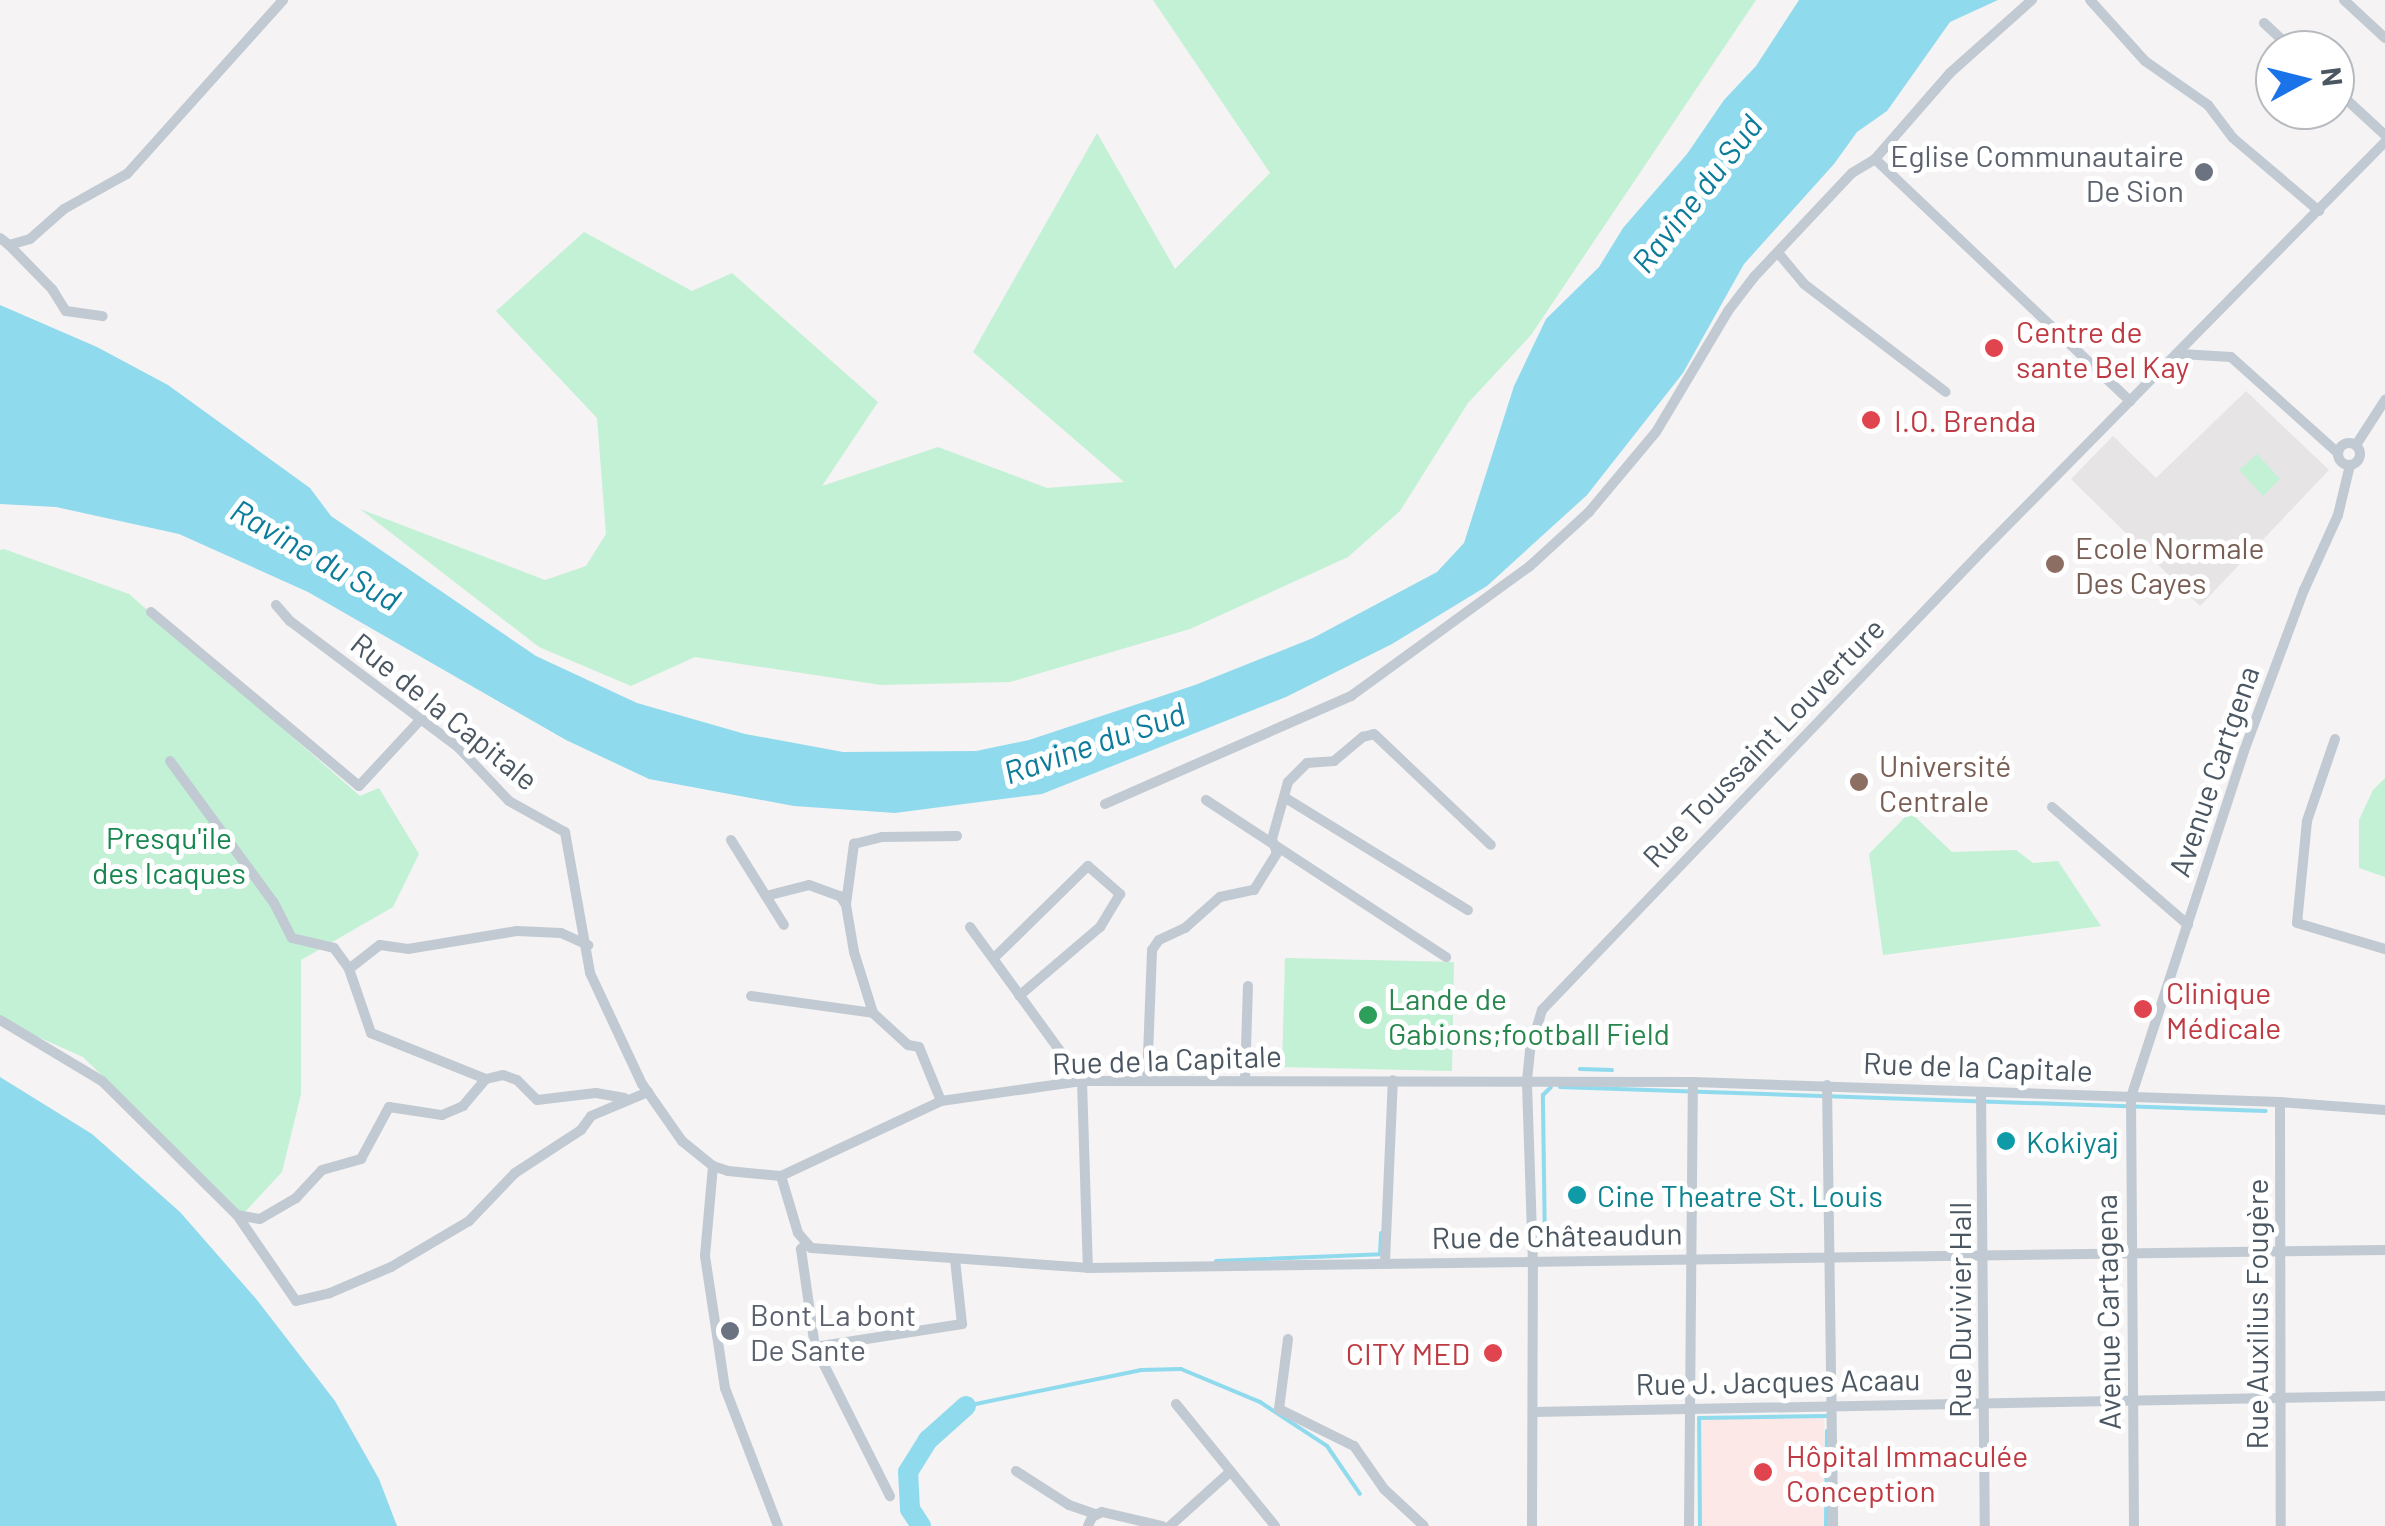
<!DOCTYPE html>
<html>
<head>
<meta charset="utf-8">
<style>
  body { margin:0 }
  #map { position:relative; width:2385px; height:1526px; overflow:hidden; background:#f5f3f3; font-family:Barlow,sans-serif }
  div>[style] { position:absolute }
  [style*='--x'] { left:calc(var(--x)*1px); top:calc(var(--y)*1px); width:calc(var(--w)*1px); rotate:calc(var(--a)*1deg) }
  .education>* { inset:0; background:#e6e4e5 }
  .medical>* { inset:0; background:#fce8e6 }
  .green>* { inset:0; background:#c3f1d5 }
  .water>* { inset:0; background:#90daee }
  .stream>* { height:4px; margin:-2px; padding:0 2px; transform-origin:2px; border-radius:2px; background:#90daee }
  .river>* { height:20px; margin:-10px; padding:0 10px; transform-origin:10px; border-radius:10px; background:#90daee }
  .minor>* { height:10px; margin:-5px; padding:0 5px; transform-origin:5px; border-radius:5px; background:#c1cad2 }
  .minor>.ring { margin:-5px; padding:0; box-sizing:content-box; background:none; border:10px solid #c1cad2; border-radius:50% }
  .dots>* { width:28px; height:28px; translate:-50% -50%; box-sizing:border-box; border:5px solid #fff; border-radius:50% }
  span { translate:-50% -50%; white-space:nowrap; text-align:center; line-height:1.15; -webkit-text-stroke:10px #fff; paint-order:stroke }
  .worship-label { font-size:30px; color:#5b616d }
  .right { translate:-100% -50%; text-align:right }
  .left { translate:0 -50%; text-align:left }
  .health-label { font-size:30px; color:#be3a42 }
  .education-label { font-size:30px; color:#785e54 }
  .street-label { font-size:30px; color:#4a5661 }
  .park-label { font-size:30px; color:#17864f }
  .leisure-label { font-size:30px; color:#27864d }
  .culture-label { font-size:30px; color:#0d838f }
  .water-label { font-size:32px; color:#0c7c9b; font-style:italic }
  .north { position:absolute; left:2255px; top:30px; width:100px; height:100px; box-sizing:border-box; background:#fff; border:2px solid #b7bbc0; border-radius:50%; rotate:83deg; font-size:28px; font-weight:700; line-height:40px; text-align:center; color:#4a5661 }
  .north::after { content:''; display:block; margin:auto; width:35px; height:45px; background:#1a73e8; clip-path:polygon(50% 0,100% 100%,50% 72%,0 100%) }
</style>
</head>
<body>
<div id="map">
  <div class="education">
    <i style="clip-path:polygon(2246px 391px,2329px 470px,2200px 606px,2071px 479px,2113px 436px,2156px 478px)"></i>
  </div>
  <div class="medical">
    <i style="clip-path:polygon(1824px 1418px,1826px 1526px,1701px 1526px,1700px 1419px)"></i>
  </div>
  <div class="green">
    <i style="clip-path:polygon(1153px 0,1756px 0,1531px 335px,1468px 403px,1400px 511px,1348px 557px,1190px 629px,1010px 682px,881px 685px,695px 657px,631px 686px,539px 647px,360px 509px,545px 580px,586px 566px,606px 534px,597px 418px,496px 311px,584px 232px,692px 291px,732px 273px,878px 402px,822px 486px,938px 447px,1047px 488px,1124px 482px,973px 352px,1097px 133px,1175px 269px,1270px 173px)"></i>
    <i style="clip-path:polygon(2257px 454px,2280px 479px,2263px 496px,2239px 470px)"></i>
    <i style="clip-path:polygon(4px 549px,129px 594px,360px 796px,379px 788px,419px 854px,393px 907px,301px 960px,301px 1094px,282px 1172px,243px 1214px,83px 1057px,0 1020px,0 550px)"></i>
    <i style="clip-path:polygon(2385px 778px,2385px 877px,2359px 868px,2359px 820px,2373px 790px)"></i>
    <i style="clip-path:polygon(1910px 812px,1952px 852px,2016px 850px,2033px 863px,2058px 861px,2101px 926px,1883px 955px,1869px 854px)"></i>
    <i style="clip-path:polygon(1285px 958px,1454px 962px,1452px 1071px,1282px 1067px)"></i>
  </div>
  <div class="water">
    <i style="clip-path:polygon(1799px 0,1998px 0,1950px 22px,1887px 111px,1857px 132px,1834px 164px,1744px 264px,1683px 373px,1587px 495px,1487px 586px,1392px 644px,1286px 697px,1042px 794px,895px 813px,794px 806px,649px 779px,566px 740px,308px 592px,179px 534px,56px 507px,0 504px,0 305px,97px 347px,168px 385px,310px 488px,331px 516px,536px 656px,637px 703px,745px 734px,843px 752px,976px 751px,1029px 740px,1195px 685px,1313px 638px,1437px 572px,1464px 543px,1514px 386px,1546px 319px,1599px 267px,1623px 228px,1687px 154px,1724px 100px,1756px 66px)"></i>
    <i style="clip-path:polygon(0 1077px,92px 1134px,180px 1212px,257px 1300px,335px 1401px,379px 1479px,397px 1526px,0 1526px)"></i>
  </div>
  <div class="stream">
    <i style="--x:1580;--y:1069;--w:32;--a:2"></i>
    <i style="--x:1560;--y:1087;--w:706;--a:1.95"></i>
    <i style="--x:1545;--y:1247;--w:152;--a:-90.8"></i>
    <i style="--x:1543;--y:1095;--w:11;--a:-45"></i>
    <i style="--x:1216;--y:1261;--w:164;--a:-2.4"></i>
    <i style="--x:1380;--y:1254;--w:21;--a:-87"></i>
    <i style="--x:966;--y:1406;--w:179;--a:-11.6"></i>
    <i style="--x:1141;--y:1370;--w:40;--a:-1.4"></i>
    <i style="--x:1181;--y:1369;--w:86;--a:22.7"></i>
    <i style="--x:1260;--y:1402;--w:80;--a:33.3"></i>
    <i style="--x:1327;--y:1446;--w:58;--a:55.5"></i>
    <i style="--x:1700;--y:1526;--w:108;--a:-90.5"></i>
    <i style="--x:1699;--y:1418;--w:128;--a:-0.9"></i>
    <i style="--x:1826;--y:1526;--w:95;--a:-89.4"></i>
  </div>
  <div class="river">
    <i style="--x:921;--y:1526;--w:20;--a:-123"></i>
    <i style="--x:910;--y:1509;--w:37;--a:-93"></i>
    <i style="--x:908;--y:1472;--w:38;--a:-58"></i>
    <i style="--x:928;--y:1440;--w:51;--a:-41.8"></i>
  </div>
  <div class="minor">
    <i style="--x:2090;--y:0;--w:82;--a:48"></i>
    <i style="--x:2145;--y:61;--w:77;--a:34.9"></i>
    <i style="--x:2208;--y:105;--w:41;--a:52.9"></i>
    <i style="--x:2233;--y:138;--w:113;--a:40.3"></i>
    <i style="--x:2344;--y:0;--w:56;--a:42.8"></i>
    <i style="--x:2264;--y:23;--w:40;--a:43"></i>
    <i style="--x:2335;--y:89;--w:68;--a:42.6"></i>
    <i style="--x:1875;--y:159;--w:352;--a:43.5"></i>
    <i style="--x:0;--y:238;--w:11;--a:38"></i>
    <i style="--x:9;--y:245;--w:22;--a:-16"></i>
    <i style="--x:30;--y:239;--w:45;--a:-41.4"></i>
    <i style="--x:64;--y:209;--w:72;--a:-29.1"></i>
    <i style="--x:127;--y:174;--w:234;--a:-48.1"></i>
    <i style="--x:9;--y:245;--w:62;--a:45.7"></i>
    <i style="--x:52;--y:289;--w:26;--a:58"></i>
    <i style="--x:66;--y:311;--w:37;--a:8"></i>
    <i style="--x:1779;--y:254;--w:39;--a:50"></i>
    <i style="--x:1804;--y:284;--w:178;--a:37.3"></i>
    <i style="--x:2181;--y:354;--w:50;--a:3.4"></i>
    <i style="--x:2231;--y:357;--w:144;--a:41.9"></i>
    <i class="ring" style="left:2338px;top:443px;width:12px;height:12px"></i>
    <i style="--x:2356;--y:445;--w:54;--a:-57.2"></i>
    <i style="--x:276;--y:605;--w:21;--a:49"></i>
    <i style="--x:290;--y:621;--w:210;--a:36.9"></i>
    <i style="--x:458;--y:747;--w:74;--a:46.6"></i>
    <i style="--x:509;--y:801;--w:64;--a:29"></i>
    <i style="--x:565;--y:832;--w:143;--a:79.9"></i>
    <i style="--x:590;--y:973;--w:123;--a:64.9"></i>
    <i style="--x:642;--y:1084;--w:70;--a:54.9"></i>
    <i style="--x:682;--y:1141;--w:40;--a:39"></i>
    <i style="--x:713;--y:1166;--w:16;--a:18"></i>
    <i style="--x:728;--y:1171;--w:53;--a:5.4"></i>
    <i style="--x:781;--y:1176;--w:177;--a:-25.1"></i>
    <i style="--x:941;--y:1101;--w:142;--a:-8.1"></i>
    <i style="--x:1082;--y:1081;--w:611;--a:0.09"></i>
    <i style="--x:1693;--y:1082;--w:587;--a:1.95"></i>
    <i style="--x:2280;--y:1102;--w:105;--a:4.4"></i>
    <i style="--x:151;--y:612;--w:271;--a:39.9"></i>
    <i style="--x:359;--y:786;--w:94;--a:-47.2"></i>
    <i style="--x:2335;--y:739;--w:87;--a:108.9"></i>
    <i style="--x:2307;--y:821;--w:102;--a:95.6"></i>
    <i style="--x:2297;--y:923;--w:92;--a:16.5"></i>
    <i style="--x:170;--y:761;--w:176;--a:53.8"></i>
    <i style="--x:274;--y:903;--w:39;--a:63"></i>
    <i style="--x:292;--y:938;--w:43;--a:13.4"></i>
    <i style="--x:334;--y:948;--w:26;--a:54"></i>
    <i style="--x:349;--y:969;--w:68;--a:71"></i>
    <i style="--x:371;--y:1033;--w:124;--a:21.8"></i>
    <i style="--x:1284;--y:797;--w:216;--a:31.6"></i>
    <i style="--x:1206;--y:800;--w:287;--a:33.2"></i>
    <i style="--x:1105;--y:804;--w:269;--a:-23.7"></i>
    <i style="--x:1351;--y:696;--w:221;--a:-36"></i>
    <i style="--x:1530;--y:566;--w:80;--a:-42.5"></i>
    <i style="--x:1589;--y:512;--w:104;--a:-50.1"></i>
    <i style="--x:1656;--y:432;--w:141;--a:-59.2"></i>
    <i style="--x:1728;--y:311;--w:43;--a:-52.6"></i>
    <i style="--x:1754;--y:277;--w:143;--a:-46.7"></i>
    <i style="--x:1852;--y:173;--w:27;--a:-31"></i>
    <i style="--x:1875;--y:159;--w:114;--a:-48.9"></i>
    <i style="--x:1950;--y:73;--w:110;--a:-41.7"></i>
    <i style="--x:2052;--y:807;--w:180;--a:40.9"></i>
    <i style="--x:731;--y:840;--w:100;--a:58.1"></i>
    <i style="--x:766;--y:896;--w:44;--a:-14.3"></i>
    <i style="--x:809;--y:885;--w:33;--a:20"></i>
    <i style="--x:840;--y:896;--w:11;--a:56"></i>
    <i style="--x:846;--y:905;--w:48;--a:80.3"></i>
    <i style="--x:854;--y:952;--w:64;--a:72.7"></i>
    <i style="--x:873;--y:1013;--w:47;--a:42.4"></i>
    <i style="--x:908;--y:1045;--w:11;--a:10"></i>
    <i style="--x:919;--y:1047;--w:58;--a:67.8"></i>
    <i style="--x:846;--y:904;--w:61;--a:-82.4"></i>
    <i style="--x:854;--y:844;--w:29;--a:-14"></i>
    <i style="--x:882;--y:837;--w:75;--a:-0.8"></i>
    <i style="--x:970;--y:927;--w:190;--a:54"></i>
    <i style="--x:1082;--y:1081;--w:187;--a:88.2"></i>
    <i style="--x:995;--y:957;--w:130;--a:-44.4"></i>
    <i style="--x:1088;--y:866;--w:43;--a:41.2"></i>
    <i style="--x:1120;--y:894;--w:39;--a:121"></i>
    <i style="--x:1100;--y:927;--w:106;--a:139.6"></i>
    <i style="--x:349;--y:969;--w:39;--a:-38"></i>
    <i style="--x:380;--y:945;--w:28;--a:8"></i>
    <i style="--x:408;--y:949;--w:110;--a:-9.4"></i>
    <i style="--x:517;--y:931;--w:44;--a:2.6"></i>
    <i style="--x:561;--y:933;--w:30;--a:24"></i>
    <i style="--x:751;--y:996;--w:123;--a:7.9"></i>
    <i style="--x:0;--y:1020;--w:119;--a:30.9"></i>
    <i style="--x:102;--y:1081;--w:190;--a:44.8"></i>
    <i style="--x:237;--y:1215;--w:104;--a:55.5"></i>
    <i style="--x:296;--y:1301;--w:35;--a:-13"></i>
    <i style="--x:330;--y:1293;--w:66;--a:-23.1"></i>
    <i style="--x:391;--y:1267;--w:91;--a:-30.5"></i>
    <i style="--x:469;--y:1221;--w:66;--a:-46.2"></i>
    <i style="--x:515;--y:1173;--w:79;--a:-33.1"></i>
    <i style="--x:581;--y:1130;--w:17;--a:-54"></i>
    <i style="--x:591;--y:1116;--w:62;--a:-22.8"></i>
    <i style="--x:1245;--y:1080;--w:94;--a:-88.2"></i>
    <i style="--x:1147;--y:1081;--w:131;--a:-87.8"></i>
    <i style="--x:1152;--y:950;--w:12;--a:-55"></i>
    <i style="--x:1159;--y:940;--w:29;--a:-25"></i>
    <i style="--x:1185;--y:928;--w:47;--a:-41.5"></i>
    <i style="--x:1220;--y:897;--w:35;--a:-12"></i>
    <i style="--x:1254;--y:890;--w:44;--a:-58.1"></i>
    <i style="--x:1277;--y:853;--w:15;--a:-110"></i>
    <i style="--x:1272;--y:839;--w:59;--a:-74.3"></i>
    <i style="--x:1288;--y:782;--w:27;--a:-45"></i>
    <i style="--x:1307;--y:763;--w:27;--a:-4"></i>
    <i style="--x:1334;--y:761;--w:38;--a:-40"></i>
    <i style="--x:1363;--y:737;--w:11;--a:-15"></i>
    <i style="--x:1374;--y:734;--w:161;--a:43.5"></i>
    <i style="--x:1827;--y:1085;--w:441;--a:89.2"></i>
    <i style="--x:1981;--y:1093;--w:433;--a:89.5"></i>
    <i style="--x:2280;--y:1102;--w:424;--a:89.9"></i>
    <i style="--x:713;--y:1166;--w:90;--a:95.1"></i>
    <i style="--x:705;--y:1256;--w:134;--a:81.4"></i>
    <i style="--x:725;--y:1388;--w:148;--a:69"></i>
    <i style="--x:781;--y:1176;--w:59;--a:73.4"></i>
    <i style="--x:798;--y:1233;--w:20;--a:49"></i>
    <i style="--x:811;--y:1248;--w:278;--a:4.1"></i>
    <i style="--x:1088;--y:1268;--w:1297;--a:-0.8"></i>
    <i style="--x:237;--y:1215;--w:23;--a:10"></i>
    <i style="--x:260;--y:1219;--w:42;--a:-30.3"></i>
    <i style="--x:296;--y:1198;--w:38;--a:-47"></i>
    <i style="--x:322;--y:1170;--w:41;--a:-15.8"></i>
    <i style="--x:361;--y:1159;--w:59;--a:-61.7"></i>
    <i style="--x:389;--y:1107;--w:54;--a:8.6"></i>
    <i style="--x:442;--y:1115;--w:23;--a:-23"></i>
    <i style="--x:463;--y:1106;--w:35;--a:-50"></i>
    <i style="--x:486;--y:1079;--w:17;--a:-13"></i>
    <i style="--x:503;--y:1075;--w:15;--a:20"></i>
    <i style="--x:517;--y:1080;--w:28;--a:45"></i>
    <i style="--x:537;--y:1100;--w:59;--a:-6.8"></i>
    <i style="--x:596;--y:1093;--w:29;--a:10"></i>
    <i style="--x:805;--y:1245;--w:6;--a:135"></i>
    <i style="--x:801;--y:1249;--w:99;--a:81.9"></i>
    <i style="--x:815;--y:1347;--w:167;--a:63.3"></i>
    <i style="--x:1385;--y:1261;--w:181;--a:-87.5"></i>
    <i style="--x:1288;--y:1339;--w:71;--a:97.3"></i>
    <i style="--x:1279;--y:1409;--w:84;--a:26.3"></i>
    <i style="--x:1354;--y:1446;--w:52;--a:55.1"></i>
    <i style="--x:1384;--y:1489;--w:54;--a:42.8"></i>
    <i style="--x:815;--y:1347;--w:149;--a:-8.9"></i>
    <i style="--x:962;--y:1324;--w:64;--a:-96.2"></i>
    <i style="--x:1176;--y:1404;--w:157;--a:50.9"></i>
    <i style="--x:1533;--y:1412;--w:852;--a:-1.08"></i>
    <i style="--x:1016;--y:1471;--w:63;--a:32.7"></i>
    <i style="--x:1069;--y:1505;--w:28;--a:19"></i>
    <i style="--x:1088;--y:1526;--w:10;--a:-66"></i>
    <i style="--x:1092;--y:1517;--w:11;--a:-27"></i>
    <i style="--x:1102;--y:1512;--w:62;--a:13.1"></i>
    <i style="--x:1170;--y:1526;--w:81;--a:-42"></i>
    <i style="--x:1532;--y:1526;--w:262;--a:-89.8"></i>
    <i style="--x:1533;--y:1264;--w:184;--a:-91.9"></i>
    <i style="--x:1527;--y:1080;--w:30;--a:-84"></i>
    <i style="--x:1530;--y:1050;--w:42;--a:-73.3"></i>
    <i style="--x:1542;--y:1010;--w:640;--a:-46.2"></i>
    <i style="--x:1985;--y:548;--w:570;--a:-45.43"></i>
    <i style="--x:1689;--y:1526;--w:444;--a:-89.5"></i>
    <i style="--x:2134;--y:1526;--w:429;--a:-90.4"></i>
    <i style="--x:2131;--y:1097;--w:364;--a:-71.9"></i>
    <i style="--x:2244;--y:751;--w:172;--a:-69.6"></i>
    <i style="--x:2304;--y:590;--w:82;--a:-65.6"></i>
    <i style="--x:2338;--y:515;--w:51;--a:-76.5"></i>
  </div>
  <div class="dots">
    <i style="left:2204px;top:172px;background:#6b7280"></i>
    <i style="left:1994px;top:348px;background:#e0444e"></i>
    <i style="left:1871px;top:420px;background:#e0444e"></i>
    <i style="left:2055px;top:564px;background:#8d6e63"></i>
    <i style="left:1859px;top:782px;background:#8d6e63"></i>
    <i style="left:2143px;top:1009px;background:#e0444e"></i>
    <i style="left:1368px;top:1015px;background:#2e9e5b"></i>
    <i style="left:2006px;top:1141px;background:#0f9aa8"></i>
    <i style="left:1577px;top:1195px;background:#0f9aa8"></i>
    <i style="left:730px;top:1331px;background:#6b7280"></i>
    <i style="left:1493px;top:1353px;background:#e0444e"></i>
    <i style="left:1763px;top:1472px;background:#e0444e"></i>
  </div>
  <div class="worship-label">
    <span class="right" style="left:2184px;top:172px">Eglise Communautaire<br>De Sion</span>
    <span class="left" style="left:750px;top:1331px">Bont La bont<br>De Sante</span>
  </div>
  <div class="health-label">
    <span class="left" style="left:2016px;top:348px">Centre de<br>sante Bel Kay</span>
    <span class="left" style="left:1894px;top:420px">I.O. Brenda</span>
    <span class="left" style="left:2166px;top:1009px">Clinique<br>Médicale</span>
    <span class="right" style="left:1470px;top:1353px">CITY MED</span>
    <span class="left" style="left:1786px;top:1472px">Hôpital Immaculée<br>Conception</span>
  </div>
  <div class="education-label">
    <span class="left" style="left:2075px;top:564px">Ecole Normale<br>Des Cayes</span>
    <span class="left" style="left:1879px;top:782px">Université<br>Centrale</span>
  </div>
  <div class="street-label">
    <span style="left:445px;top:711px;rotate:39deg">Rue de la Capitale</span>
    <span style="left:1763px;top:742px;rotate:-46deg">Rue Toussaint Louverture</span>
    <span style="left:2213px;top:771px;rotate:-71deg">Avenue Cartgena</span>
    <span style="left:1167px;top:1059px;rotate:-2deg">Rue de la Capitale</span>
    <span style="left:1978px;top:1066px;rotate:2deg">Rue de la Capitale</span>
    <span style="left:1557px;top:1235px;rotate:-1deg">Rue de Châteaudun</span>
    <span style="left:1959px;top:1310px;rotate:-90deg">Rue Duvivier Hall</span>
    <span style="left:2107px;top:1312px;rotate:-91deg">Avenue Cartagena</span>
    <span style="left:2256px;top:1314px;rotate:-90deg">Rue Auxilius Fougère</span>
    <span style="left:1778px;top:1381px;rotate:-1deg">Rue J. Jacques Acaau</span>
  </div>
  <div class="park-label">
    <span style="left:169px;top:854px">Presqu'ile<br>des Icaques</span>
  </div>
  <div class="leisure-label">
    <span class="left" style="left:1388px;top:1015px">Lande de<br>Gabions;football Field</span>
  </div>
  <div class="culture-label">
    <span class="left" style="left:2026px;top:1141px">Kokiyaj</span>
    <span class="left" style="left:1597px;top:1195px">Cine Theatre St. Louis</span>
  </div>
  <div class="water-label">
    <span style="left:1696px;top:193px;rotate:-52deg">Ravine du Sud</span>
    <span style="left:316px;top:554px;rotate:30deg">Ravine du Sud</span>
    <span style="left:1094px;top:742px;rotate:-19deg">Ravine du Sud</span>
  </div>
  <div class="north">N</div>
</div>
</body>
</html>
